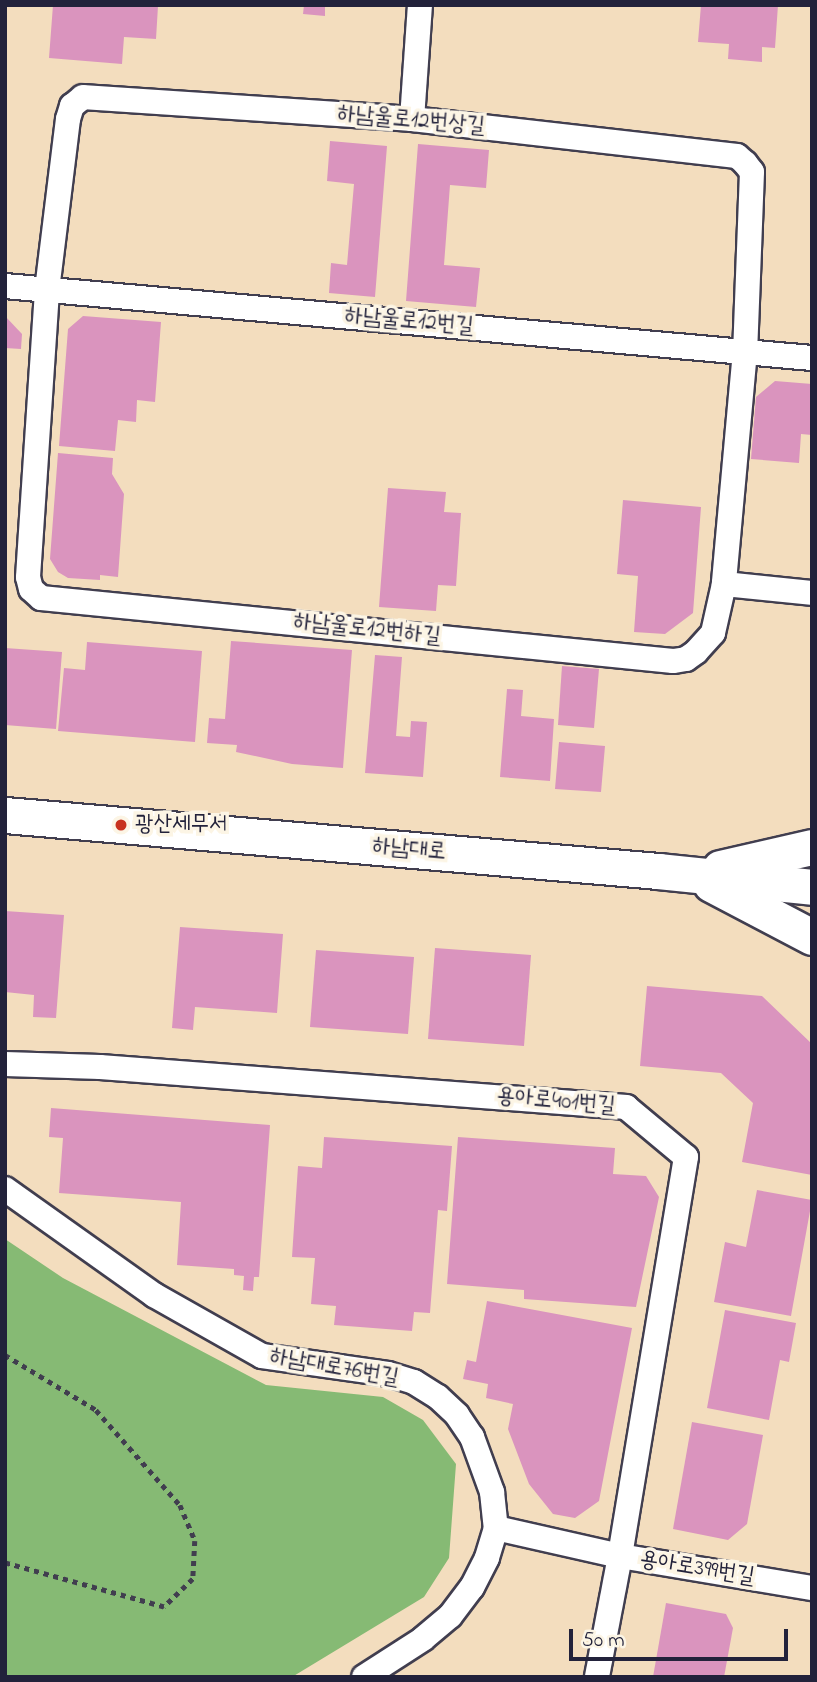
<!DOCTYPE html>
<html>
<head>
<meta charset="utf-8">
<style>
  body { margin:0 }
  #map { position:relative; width:817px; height:1682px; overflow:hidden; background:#f3ddbe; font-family:"Indie Flower","Poor Story",sans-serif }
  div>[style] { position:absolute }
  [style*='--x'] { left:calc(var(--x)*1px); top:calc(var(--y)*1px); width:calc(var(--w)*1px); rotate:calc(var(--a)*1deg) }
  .forest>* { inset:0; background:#86ba74 }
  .building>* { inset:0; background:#da94be }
  .path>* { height:4.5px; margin-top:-2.25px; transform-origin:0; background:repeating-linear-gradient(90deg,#413e4f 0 5px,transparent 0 10px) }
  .roads { filter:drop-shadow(2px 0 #413e4f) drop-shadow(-2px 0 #413e4f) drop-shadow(0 2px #413e4f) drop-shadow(0 -2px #413e4f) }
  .street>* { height:24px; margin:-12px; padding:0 12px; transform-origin:12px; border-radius:12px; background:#fff }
  .secondary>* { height:35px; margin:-17.5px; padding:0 17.5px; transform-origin:17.5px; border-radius:17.5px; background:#fff }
  .dots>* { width:19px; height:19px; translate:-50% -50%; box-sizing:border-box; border:4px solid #fcf5e5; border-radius:50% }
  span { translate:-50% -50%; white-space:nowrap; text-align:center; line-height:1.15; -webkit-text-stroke:7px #fcf5e5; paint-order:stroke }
  .street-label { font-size:23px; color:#22223b }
  .poi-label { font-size:23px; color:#22223b }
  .left { translate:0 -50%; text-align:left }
  .frame { position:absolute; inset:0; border:7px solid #22223b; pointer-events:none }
  .scale { position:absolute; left:569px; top:1629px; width:219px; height:32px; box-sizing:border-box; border:4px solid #22223b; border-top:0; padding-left:9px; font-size:21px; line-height:24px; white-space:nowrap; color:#22223b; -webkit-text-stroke:5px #fcf5e5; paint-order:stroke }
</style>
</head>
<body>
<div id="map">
  <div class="forest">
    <i style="clip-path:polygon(5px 1239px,63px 1278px,266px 1385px,383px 1397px,423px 1420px,456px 1464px,449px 1558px,424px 1597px,292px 1677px,5px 1677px)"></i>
  </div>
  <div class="building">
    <i style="clip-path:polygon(53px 5px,158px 6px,156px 39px,124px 37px,122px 64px,49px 58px)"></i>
    <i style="clip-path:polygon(304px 5px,325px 5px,325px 16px,303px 14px)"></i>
    <i style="clip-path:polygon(701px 5px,778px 5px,775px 48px,762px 47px,762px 62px,728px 59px,729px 44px,698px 42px)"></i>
    <i style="clip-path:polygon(330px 141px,387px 146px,375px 297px,329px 293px,331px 263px,347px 265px,354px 184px,327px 181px)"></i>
    <i style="clip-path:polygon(418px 144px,489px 150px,486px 188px,450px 185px,444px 265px,480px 268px,476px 307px,406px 301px)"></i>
    <i style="clip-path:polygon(5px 316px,22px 334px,21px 349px,5px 348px)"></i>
    <i style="clip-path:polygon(83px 316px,161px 322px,155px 402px,137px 400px,136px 422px,118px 420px,115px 451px,59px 446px,68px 329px)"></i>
    <i style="clip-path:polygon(775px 381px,812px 384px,812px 435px,801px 434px,799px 463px,751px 459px,756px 397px)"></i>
    <i style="clip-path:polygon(58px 453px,113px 458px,112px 474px,124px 494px,118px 577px,100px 575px,100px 580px,68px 578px,58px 572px,50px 559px)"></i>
    <i style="clip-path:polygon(388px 488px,446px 492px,444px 512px,461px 513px,456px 586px,438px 585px,436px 611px,379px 607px)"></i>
    <i style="clip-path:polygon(623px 500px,701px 507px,693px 613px,665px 634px,634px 632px,638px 576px,617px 574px)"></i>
    <i style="clip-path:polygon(231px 641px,352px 650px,343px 768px,292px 764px,236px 752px,237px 745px,207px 743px,209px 718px,225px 719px)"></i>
    <i style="clip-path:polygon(87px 642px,202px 651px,195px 742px,58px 731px,64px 668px,85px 670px)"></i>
    <i style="clip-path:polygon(5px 648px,62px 652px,56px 729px,5px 725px)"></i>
    <i style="clip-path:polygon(375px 655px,402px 657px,396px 736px,410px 737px,411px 721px,427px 722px,423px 777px,365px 773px)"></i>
    <i style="clip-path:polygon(562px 666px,599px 669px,594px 728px,558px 725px)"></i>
    <i style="clip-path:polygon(507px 689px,523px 690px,521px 716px,554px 719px,550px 781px,500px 777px)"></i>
    <i style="clip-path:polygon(559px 742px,605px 746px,601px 792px,555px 789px)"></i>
    <i style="clip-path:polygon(5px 911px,64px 915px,56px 1018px,33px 1017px,34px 995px,5px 992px)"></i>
    <i style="clip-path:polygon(180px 927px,283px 934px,277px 1013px,195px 1007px,193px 1030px,172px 1028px)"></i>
    <i style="clip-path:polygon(435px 948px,531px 955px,524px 1046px,428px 1039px)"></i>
    <i style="clip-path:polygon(316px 950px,414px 957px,408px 1034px,310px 1027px)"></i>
    <i style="clip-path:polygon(647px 986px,762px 996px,812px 1044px,812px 1175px,742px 1162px,753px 1103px,721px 1073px,640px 1066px)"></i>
    <i style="clip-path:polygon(51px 1108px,270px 1125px,259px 1277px,254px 1277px,253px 1291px,243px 1290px,244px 1276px,234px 1275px,234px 1269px,177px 1265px,181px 1202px,59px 1193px,63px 1138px,49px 1137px)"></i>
    <i style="clip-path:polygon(324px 1137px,452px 1146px,447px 1211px,438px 1210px,430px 1313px,414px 1312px,412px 1331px,334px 1325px,336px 1306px,311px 1304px,315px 1258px,292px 1257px,298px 1166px,322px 1168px)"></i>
    <i style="clip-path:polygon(458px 1137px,615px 1148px,613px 1174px,646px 1176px,659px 1197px,636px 1307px,524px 1299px,524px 1290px,447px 1284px)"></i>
    <i style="clip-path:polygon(757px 1190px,812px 1200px,791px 1316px,714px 1302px,725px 1242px,746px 1247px)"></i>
    <i style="clip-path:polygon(487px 1301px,632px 1328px,599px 1501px,575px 1518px,553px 1514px,529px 1484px,508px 1429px,513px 1404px,486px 1398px,488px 1384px,463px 1379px,467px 1360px,476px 1362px)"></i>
    <i style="clip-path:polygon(725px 1310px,796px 1323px,789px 1362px,780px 1360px,769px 1420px,707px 1408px)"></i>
    <i style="clip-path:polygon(692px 1422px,763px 1435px,747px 1524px,728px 1540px,673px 1529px)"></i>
    <i style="clip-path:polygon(666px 1603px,726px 1614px,733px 1628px,724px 1677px,653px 1677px)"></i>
  </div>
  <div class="path">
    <i style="--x:5;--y:1355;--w:106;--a:31.1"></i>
    <i style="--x:96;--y:1410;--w:127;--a:48.5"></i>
    <i style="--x:180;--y:1505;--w:39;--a:67"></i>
    <i style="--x:195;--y:1541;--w:38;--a:93"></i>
    <i style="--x:193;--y:1579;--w:40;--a:136"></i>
    <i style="--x:164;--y:1607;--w:165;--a:-164.5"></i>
  </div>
  <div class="roads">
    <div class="street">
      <i style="--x:83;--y:97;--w:330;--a:3.8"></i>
      <i style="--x:412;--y:119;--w:327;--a:6.5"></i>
      <i style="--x:737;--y:156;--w:11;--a:41"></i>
      <i style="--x:745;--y:163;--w:11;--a:52"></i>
      <i style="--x:752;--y:172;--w:179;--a:92.2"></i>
      <i style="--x:745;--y:351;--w:234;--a:95.2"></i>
      <i style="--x:724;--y:584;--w:50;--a:102.7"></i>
      <i style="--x:713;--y:633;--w:25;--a:132"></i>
      <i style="--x:696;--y:652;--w:12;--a:145"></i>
      <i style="--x:686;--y:659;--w:13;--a:171"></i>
      <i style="--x:673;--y:661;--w:635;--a:-174.31"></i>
      <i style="--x:41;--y:598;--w:13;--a:-138"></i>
      <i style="--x:31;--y:589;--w:12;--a:-104"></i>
      <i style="--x:28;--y:577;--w:288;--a:-86.2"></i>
      <i style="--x:47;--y:290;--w:172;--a:-83"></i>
      <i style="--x:68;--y:119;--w:14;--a:-73"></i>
      <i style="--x:72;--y:106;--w:14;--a:-39"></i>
      <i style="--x:412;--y:119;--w:114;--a:-86"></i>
      <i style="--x:5;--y:286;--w:810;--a:5.1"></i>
      <i style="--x:724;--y:584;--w:88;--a:5.8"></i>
      <i style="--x:5;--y:1064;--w:95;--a:1.8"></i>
      <i style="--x:100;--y:1067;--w:528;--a:4.35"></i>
      <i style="--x:626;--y:1107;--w:78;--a:39.8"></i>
      <i style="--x:686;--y:1157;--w:404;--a:99.4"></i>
      <i style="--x:620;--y:1556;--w:123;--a:100.8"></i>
      <i style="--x:5;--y:1189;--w:183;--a:35.4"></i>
      <i style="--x:154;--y:1295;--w:124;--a:29.5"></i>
      <i style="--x:262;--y:1356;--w:127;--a:8.1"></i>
      <i style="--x:388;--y:1374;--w:27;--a:17"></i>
      <i style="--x:414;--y:1382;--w:28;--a:32"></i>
      <i style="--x:438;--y:1397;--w:26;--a:43"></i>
      <i style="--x:457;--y:1415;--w:27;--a:56"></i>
      <i style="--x:472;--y:1437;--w:59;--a:70"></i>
      <i style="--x:492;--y:1492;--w:36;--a:84"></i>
      <i style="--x:496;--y:1528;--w:31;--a:107"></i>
      <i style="--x:487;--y:1558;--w:33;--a:117"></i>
      <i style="--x:472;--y:1587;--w:36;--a:127"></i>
      <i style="--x:450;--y:1616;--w:35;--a:140"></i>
      <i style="--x:423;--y:1639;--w:70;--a:147.2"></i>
      <i style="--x:496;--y:1528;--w:127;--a:12.7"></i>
      <i style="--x:620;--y:1556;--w:195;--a:9.5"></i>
    </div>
    <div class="secondary">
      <i style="--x:5;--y:815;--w:655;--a:4.9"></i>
      <i style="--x:658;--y:871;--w:155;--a:5.9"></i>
      <i style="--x:720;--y:868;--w:94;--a:-12.9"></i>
      <i style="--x:711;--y:884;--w:114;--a:27.7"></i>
    </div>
  </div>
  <div class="dots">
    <i style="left:121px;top:825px;background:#c8321e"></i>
  </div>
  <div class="street-label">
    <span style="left:411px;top:121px;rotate:5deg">하남울로12번상길</span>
    <span style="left:409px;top:322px;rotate:5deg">하남울로12번길</span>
    <span style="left:367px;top:630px;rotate:6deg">하남울로12번하길</span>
    <span style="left:409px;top:850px;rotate:5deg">하남대로</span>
    <span style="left:556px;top:1102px;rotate:5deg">용아로401번길</span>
    <span style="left:334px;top:1368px;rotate:10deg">하남대로76번길</span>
    <span style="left:697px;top:1569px;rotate:9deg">용아로399번길</span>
  </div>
  <div class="poi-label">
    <span class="left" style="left:135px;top:825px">광산세무서</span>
  </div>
  <div class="frame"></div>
  <div class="scale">50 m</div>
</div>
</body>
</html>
